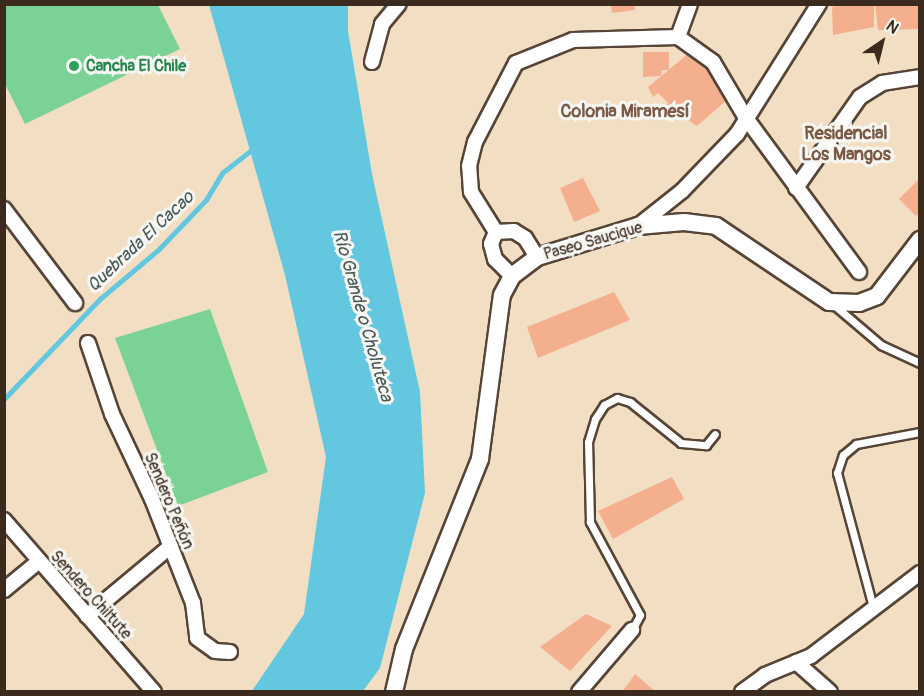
<!DOCTYPE html>
<html>
<head>
<meta charset="utf-8">
<style>
  body { margin:0 }
  #map { position:relative; width:924px; height:696px; overflow:hidden; background:#f2dfc3; font-family:Pangolin,sans-serif }
  div>[style] { position:absolute }
  [style*='--x'] { left:calc(var(--x)*1px); top:calc(var(--y)*1px); width:calc(var(--w)*1px); rotate:calc(var(--a)*1deg) }
  .green>* { inset:0; background:#7ad297 }
  .water>* { inset:0; background:#62c7df }
  .stream>* { height:4.5px; margin:-2.25px; padding:0 2.25px; transform-origin:2.25px; border-radius:2.25px; background:#62c7df }
  .building>* { inset:0; background:#f4af8e }
  .roads { filter:drop-shadow(2px 0 #564537) drop-shadow(-2px 0 #564537) drop-shadow(0 2px #564537) drop-shadow(0 -2px #564537) }
  .service>* { height:7px; margin:-3.5px; padding:0 3.5px; transform-origin:3.5px; border-radius:3.5px; background:#fff }
  .minor>* { height:14px; margin:-7px; padding:0 7px; transform-origin:7px; border-radius:7px; background:#fff }
  .tertiary>* { height:16px; margin:-8px; padding:0 8px; transform-origin:8px; border-radius:8px; background:#fff }
  .dots>* { width:16px; height:16px; translate:-50% -50%; box-sizing:border-box; border:3px solid #f6f6f2; border-radius:50% }
  span { translate:-50% -50%; white-space:nowrap; text-align:center; line-height:1.15; -webkit-text-stroke:6px #f6f6f2; paint-order:stroke }
  .leisure-label { font-size:16px; color:#27864d; font-weight:700 }
  .left { translate:0 -50%; text-align:left }
  .street-label { font-size:16px; color:#3b2a1e }
  .neighbourhood-label { font-size:18px; color:#7c5945; font-weight:700 }
  .water-label { font-size:18px; color:#475958; font-style:italic }
  .frame { position:absolute; inset:0; border:6px solid #3b2a1e; pointer-events:none }
  .north { position:absolute; left:852px; top:12px; width:60px; height:60px; -webkit-text-stroke:4px #f6f6f2; paint-order:stroke; rotate:35deg; font-size:16px; font-weight:700; line-height:24px; text-align:center; color:#3b2a1e }
  .north::after { content:''; display:block; margin:auto; width:21px; height:27px; background:#3b2a1e; clip-path:polygon(50% 0,100% 100%,50% 72%,0 100%) }
</style>
</head>
<body>
<div id="map">
  <div class="green">
    <i style="clip-path:polygon(5px 4px,158px 5px,180px 49px,25px 124px,5px 84px)"></i>
    <i style="clip-path:polygon(210px 309px,268px 472px,178px 506px,115px 338px)"></i>
  </div>
  <div class="water">
    <i style="clip-path:polygon(209px 5px,348px 5px,348px 31px,372px 174px,420px 392px,425px 493px,380px 668px,363px 691px,252px 691px,304px 614px,326px 457px,285px 275px)"></i>
  </div>
  <div class="stream">
    <i style="--x:4;--y:399;--w:139;--a:-46.2"></i>
    <i style="--x:100;--y:299;--w:76;--a:-40.2"></i>
    <i style="--x:158;--y:250;--w:69;--a:-46.2"></i>
    <i style="--x:206;--y:200;--w:31;--a:-59"></i>
    <i style="--x:222;--y:173;--w:39;--a:-38"></i>
  </div>
  <div class="building">
    <i style="clip-path:polygon(611px 4px,635px 4px,635px 10px,612px 13px)"></i>
    <i style="clip-path:polygon(844px 4px,874px 4px,874px 27px,833px 35px,832px 7px)"></i>
    <i style="clip-path:polygon(875px 4px,920px 4px,920px 29px,878px 30px)"></i>
    <i style="clip-path:polygon(643px 52px,669px 52px,669px 70px,662px 70px,661px 76px,643px 77px)"></i>
    <i style="clip-path:polygon(689px 53px,708px 66px,727px 100px,697px 126px,680px 115px,677px 119px,663px 107px,668px 103px,658px 93px,653px 97px,648px 87px)"></i>
    <i style="clip-path:polygon(583px 178px,600px 211px,574px 222px,560px 188px)"></i>
    <i style="clip-path:polygon(920px 178px,920px 213px,916px 216px,899px 199px)"></i>
    <i style="clip-path:polygon(614px 292px,630px 320px,538px 358px,527px 327px)"></i>
    <i style="clip-path:polygon(672px 477px,684px 499px,613px 539px,598px 511px)"></i>
    <i style="clip-path:polygon(586px 614px,612px 626px,570px 671px,540px 647px)"></i>
    <i style="clip-path:polygon(635px 674px,656px 692px,622px 692px)"></i>
  </div>
  <div class="roads">
    <div class="service">
      <i style="--x:834;--y:305;--w:62;--a:40.4"></i>
      <i style="--x:881;--y:345;--w:43;--a:24.8"></i>
      <i style="--x:873;--y:607;--w:139;--a:-105"></i>
      <i style="--x:837;--y:473;--w:19;--a:-72"></i>
      <i style="--x:843;--y:455;--w:17;--a:-40"></i>
      <i style="--x:856;--y:444;--w:65;--a:-10.6"></i>
      <i style="--x:632;--y:630;--w:17;--a:-62"></i>
      <i style="--x:640;--y:615;--w:106;--a:-118.3"></i>
      <i style="--x:590;--y:522;--w:80;--a:-91.4"></i>
      <i style="--x:588;--y:442;--w:24;--a:-73"></i>
      <i style="--x:595;--y:419;--w:17;--a:-57"></i>
      <i style="--x:604;--y:405;--w:15;--a:-28"></i>
      <i style="--x:617;--y:398;--w:14;--a:17"></i>
      <i style="--x:630;--y:402;--w:65;--a:38.8"></i>
      <i style="--x:681;--y:443;--w:25;--a:5"></i>
      <i style="--x:706;--y:445;--w:14;--a:-51"></i>
    </div>
    <div class="minor">
      <i style="--x:678;--y:37;--w:35;--a:-70"></i>
      <i style="--x:372;--y:62;--w:39;--a:-75"></i>
      <i style="--x:382;--y:24;--w:26;--a:-50"></i>
      <i style="--x:796;--y:188;--w:111;--a:-54.9"></i>
      <i style="--x:860;--y:97;--w:26;--a:-32"></i>
      <i style="--x:882;--y:83;--w:38;--a:-9"></i>
      <i style="--x:4;--y:209;--w:118;--a:52.9"></i>
      <i style="--x:638;--y:226;--w:56;--a:-38.5"></i>
      <i style="--x:682;--y:191;--w:79;--a:-46"></i>
      <i style="--x:737;--y:134;--w:154;--a:-57.8"></i>
      <i style="--x:496;--y:232;--w:13;--a:113"></i>
      <i style="--x:491;--y:244;--w:16;--a:75"></i>
      <i style="--x:495;--y:259;--w:24;--a:45"></i>
      <i style="--x:537;--y:257;--w:22;--a:-122"></i>
      <i style="--x:525;--y:238;--w:13;--a:-148"></i>
      <i style="--x:514;--y:231;--w:18;--a:177"></i>
      <i style="--x:496;--y:232;--w:47;--a:-122"></i>
      <i style="--x:471;--y:192;--w:26;--a:-94"></i>
      <i style="--x:469;--y:166;--w:25;--a:-76"></i>
      <i style="--x:475;--y:142;--w:89;--a:-62.6"></i>
      <i style="--x:516;--y:63;--w:61;--a:-22"></i>
      <i style="--x:573;--y:40;--w:105;--a:-1.6"></i>
      <i style="--x:678;--y:37;--w:43;--a:35.5"></i>
      <i style="--x:713;--y:62;--w:65;--a:59.5"></i>
      <i style="--x:746;--y:118;--w:191;--a:53.7"></i>
      <i style="--x:88;--y:343;--w:75;--a:71.3"></i>
      <i style="--x:112;--y:414;--w:94;--a:64.8"></i>
      <i style="--x:152;--y:499;--w:112;--a:68.5"></i>
      <i style="--x:193;--y:603;--w:35;--a:83"></i>
      <i style="--x:197;--y:638;--w:22;--a:36"></i>
      <i style="--x:215;--y:651;--w:15;--a:4"></i>
      <i style="--x:4;--y:520;--w:228;--a:48.9"></i>
      <i style="--x:4;--y:590;--w:45;--a:-39.6"></i>
      <i style="--x:87;--y:616;--w:109;--a:-39.8"></i>
      <i style="--x:796;--y:662;--w:45;--a:41.4"></i>
      <i style="--x:579;--y:692;--w:82;--a:-49.5"></i>
      <i style="--x:742;--y:692;--w:29;--a:-36"></i>
      <i style="--x:765;--y:675;--w:50;--a:-22.4"></i>
      <i style="--x:811;--y:656;--w:137;--a:-37.3"></i>
    </div>
    <div class="tertiary">
      <i style="--x:394;--y:692;--w:44;--a:-76.9"></i>
      <i style="--x:404;--y:649;--w:205;--a:-68.2"></i>
      <i style="--x:480;--y:459;--w:165;--a:-82.4"></i>
      <i style="--x:502;--y:295;--w:21;--a:-62"></i>
      <i style="--x:512;--y:276;--w:31;--a:-37"></i>
      <i style="--x:537;--y:257;--w:106;--a:-17.1"></i>
      <i style="--x:638;--y:226;--w:46;--a:-5"></i>
      <i style="--x:684;--y:222;--w:32;--a:7"></i>
      <i style="--x:716;--y:226;--w:136;--a:33.9"></i>
      <i style="--x:829;--y:302;--w:30;--a:2"></i>
      <i style="--x:859;--y:303;--w:19;--a:-21"></i>
      <i style="--x:877;--y:296;--w:71;--a:-52.5"></i>
    </div>
  </div>
  <div class="dots">
    <i style="left:74px;top:66px;background:#2e9e5b"></i>
  </div>
  <div class="leisure-label">
    <span class="left" style="left:86px;top:66px">Cancha El Chile</span>
  </div>
  <div class="street-label">
    <span style="left:593px;top:241px;rotate:-16deg">Paseo Saucique</span>
    <span style="left:169px;top:501px;rotate:67deg">Sendero Peñón</span>
    <span style="left:91px;top:595px;rotate:48deg">Sendero Chiltute</span>
  </div>
  <div class="neighbourhood-label">
    <span style="left:625px;top:112px">Colonia Miramesí</span>
    <span style="left:846px;top:145px">Residencial<br>Los Mangos</span>
  </div>
  <div class="water-label">
    <span style="left:141px;top:242px;rotate:-43deg">Quebrada El Cacao</span>
    <span style="left:362px;top:316px;rotate:74deg">Río Grande o Choluteca</span>
  </div>
  <div class="frame"></div>
  <div class="north">N</div>
</div>
</body>
</html>
